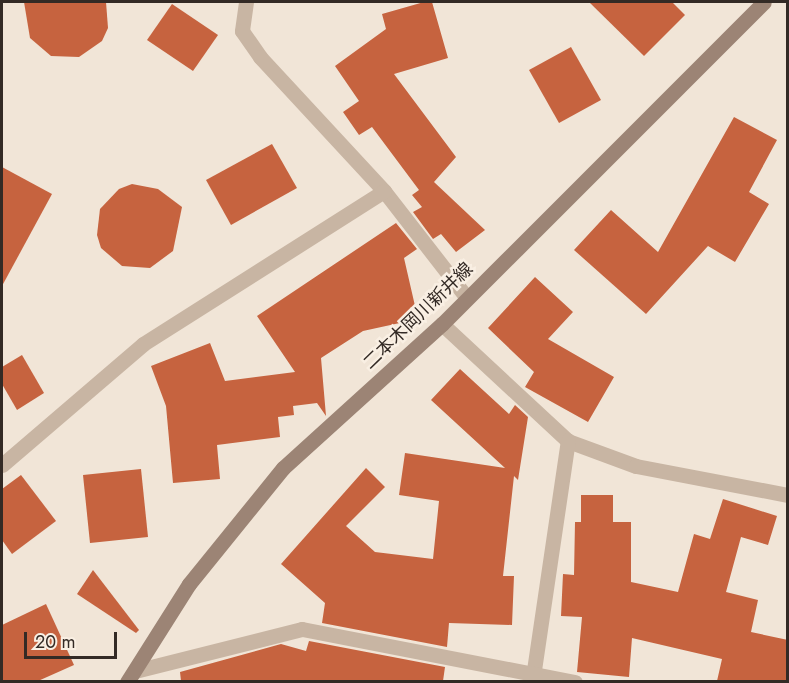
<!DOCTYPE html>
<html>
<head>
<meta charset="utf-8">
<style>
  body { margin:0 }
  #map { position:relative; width:789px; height:683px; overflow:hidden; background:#f1e5d7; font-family:Jost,"Noto Sans JP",sans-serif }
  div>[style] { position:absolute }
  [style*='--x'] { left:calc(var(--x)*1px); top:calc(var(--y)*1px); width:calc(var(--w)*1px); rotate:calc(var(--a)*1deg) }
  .building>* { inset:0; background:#c6633f }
  .street>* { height:15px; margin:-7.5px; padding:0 7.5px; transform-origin:7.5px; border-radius:7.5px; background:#c8b5a3 }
  .secondary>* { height:15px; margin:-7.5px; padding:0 7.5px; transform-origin:7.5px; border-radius:7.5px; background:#9c8475 }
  span { translate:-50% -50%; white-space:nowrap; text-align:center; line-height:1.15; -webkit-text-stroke:5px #f9efe3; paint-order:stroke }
  .street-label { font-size:18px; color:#332a25 }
  .frame { position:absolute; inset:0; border:3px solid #332a25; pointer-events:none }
  .scale { position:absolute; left:24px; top:632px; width:93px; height:27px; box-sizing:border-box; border:3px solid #332a25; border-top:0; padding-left:8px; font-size:18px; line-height:21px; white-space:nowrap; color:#332a25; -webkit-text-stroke:4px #f9efe3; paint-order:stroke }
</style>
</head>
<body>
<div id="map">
  <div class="building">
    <i style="clip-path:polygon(24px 2px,106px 2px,108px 28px,102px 41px,79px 57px,51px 56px,30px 38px)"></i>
    <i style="clip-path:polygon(424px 2px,432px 2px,448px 58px,394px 74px,456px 157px,434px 182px,485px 230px,456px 252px,441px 234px,433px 239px,413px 212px,422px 207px,412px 195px,419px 190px,372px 127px,359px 135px,343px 112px,359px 101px,335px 66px,386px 29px,382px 14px)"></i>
    <i style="clip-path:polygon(589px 2px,672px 2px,685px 15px,644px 56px)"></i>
    <i style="clip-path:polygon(172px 4px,218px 35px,193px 71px,147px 40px)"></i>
    <i style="clip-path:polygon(571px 47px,601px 100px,559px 123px,529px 70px)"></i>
    <i style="clip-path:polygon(734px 117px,777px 140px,749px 192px,769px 204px,735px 262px,708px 246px,646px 314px,574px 250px,611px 210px,658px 252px)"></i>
    <i style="clip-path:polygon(272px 144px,297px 188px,231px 225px,206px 180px)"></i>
    <i style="clip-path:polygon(2px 167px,52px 194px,2px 286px)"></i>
    <i style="clip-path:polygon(132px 184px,158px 189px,182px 207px,173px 251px,150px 268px,122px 266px,101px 248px,97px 235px,100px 209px,119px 189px)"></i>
    <i style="clip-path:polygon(396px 223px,417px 249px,404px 258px,418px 319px,363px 331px,321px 358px,326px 416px,317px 403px,293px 406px,294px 415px,278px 417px,280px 437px,217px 445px,220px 479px,173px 483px,166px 406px,151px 366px,210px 343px,225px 381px,295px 372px,257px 316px)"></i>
    <i style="clip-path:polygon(535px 277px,573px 312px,548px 339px,614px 377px,588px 422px,525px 387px,534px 372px,488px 328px)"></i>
    <i style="clip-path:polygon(22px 355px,44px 393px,17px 410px,2px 384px,2px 367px)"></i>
    <i style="clip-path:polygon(460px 369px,509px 414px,515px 405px,528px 417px,518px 480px,514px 476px,503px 576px,514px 576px,512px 625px,449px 623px,447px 647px,322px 623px,325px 603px,281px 564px,366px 468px,385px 487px,346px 526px,375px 552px,433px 559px,439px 501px,399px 495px,405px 453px,505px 468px,431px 400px)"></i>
    <i style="clip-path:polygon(141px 469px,148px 537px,90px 543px,83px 475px)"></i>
    <i style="clip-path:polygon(21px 475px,56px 521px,12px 554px,2px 540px,2px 489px)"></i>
    <i style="clip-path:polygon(581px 495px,613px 495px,613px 522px,631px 522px,631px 582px,678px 592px,694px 534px,710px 539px,723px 499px,777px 516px,768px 545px,741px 537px,726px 592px,758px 600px,751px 632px,788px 640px,788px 681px,717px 681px,722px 659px,632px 638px,629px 677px,577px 672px,582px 617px,561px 616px,563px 574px,574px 575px,575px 522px,581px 522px)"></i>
    <i style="clip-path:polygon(93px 570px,139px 630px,136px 633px,77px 594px)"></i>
    <i style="clip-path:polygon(46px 604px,74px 665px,38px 681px,2px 681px,2px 625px)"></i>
    <i style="clip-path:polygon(309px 641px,445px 667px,443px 681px,181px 681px,180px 672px,281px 644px,306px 651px)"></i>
  </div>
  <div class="street">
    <i style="--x:246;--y:2;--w:29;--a:98"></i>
    <i style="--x:242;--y:31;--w:32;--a:55"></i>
    <i style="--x:260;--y:57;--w:183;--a:47.2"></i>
    <i style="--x:384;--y:191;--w:135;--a:52.2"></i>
    <i style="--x:442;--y:324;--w:172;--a:42.9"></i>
    <i style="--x:568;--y:441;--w:72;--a:20.2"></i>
    <i style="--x:636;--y:466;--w:155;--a:10.8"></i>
    <i style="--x:2;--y:465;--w:186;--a:-40.6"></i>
    <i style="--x:143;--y:344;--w:285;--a:-32.4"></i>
    <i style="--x:534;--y:670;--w:232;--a:-81.6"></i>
    <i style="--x:135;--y:671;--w:172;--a:-14.1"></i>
    <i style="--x:302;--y:629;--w:278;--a:11"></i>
  </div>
  <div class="secondary">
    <i style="--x:127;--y:682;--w:116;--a:-57.7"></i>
    <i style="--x:189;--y:584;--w:149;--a:-51"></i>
    <i style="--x:283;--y:468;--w:215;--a:-42.2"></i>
    <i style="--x:442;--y:324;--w:455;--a:-45"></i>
  </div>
  <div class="street-label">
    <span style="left:418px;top:316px;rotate:-44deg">二本木岡川新井線</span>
  </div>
  <div class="frame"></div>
  <div class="scale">20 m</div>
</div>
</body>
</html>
